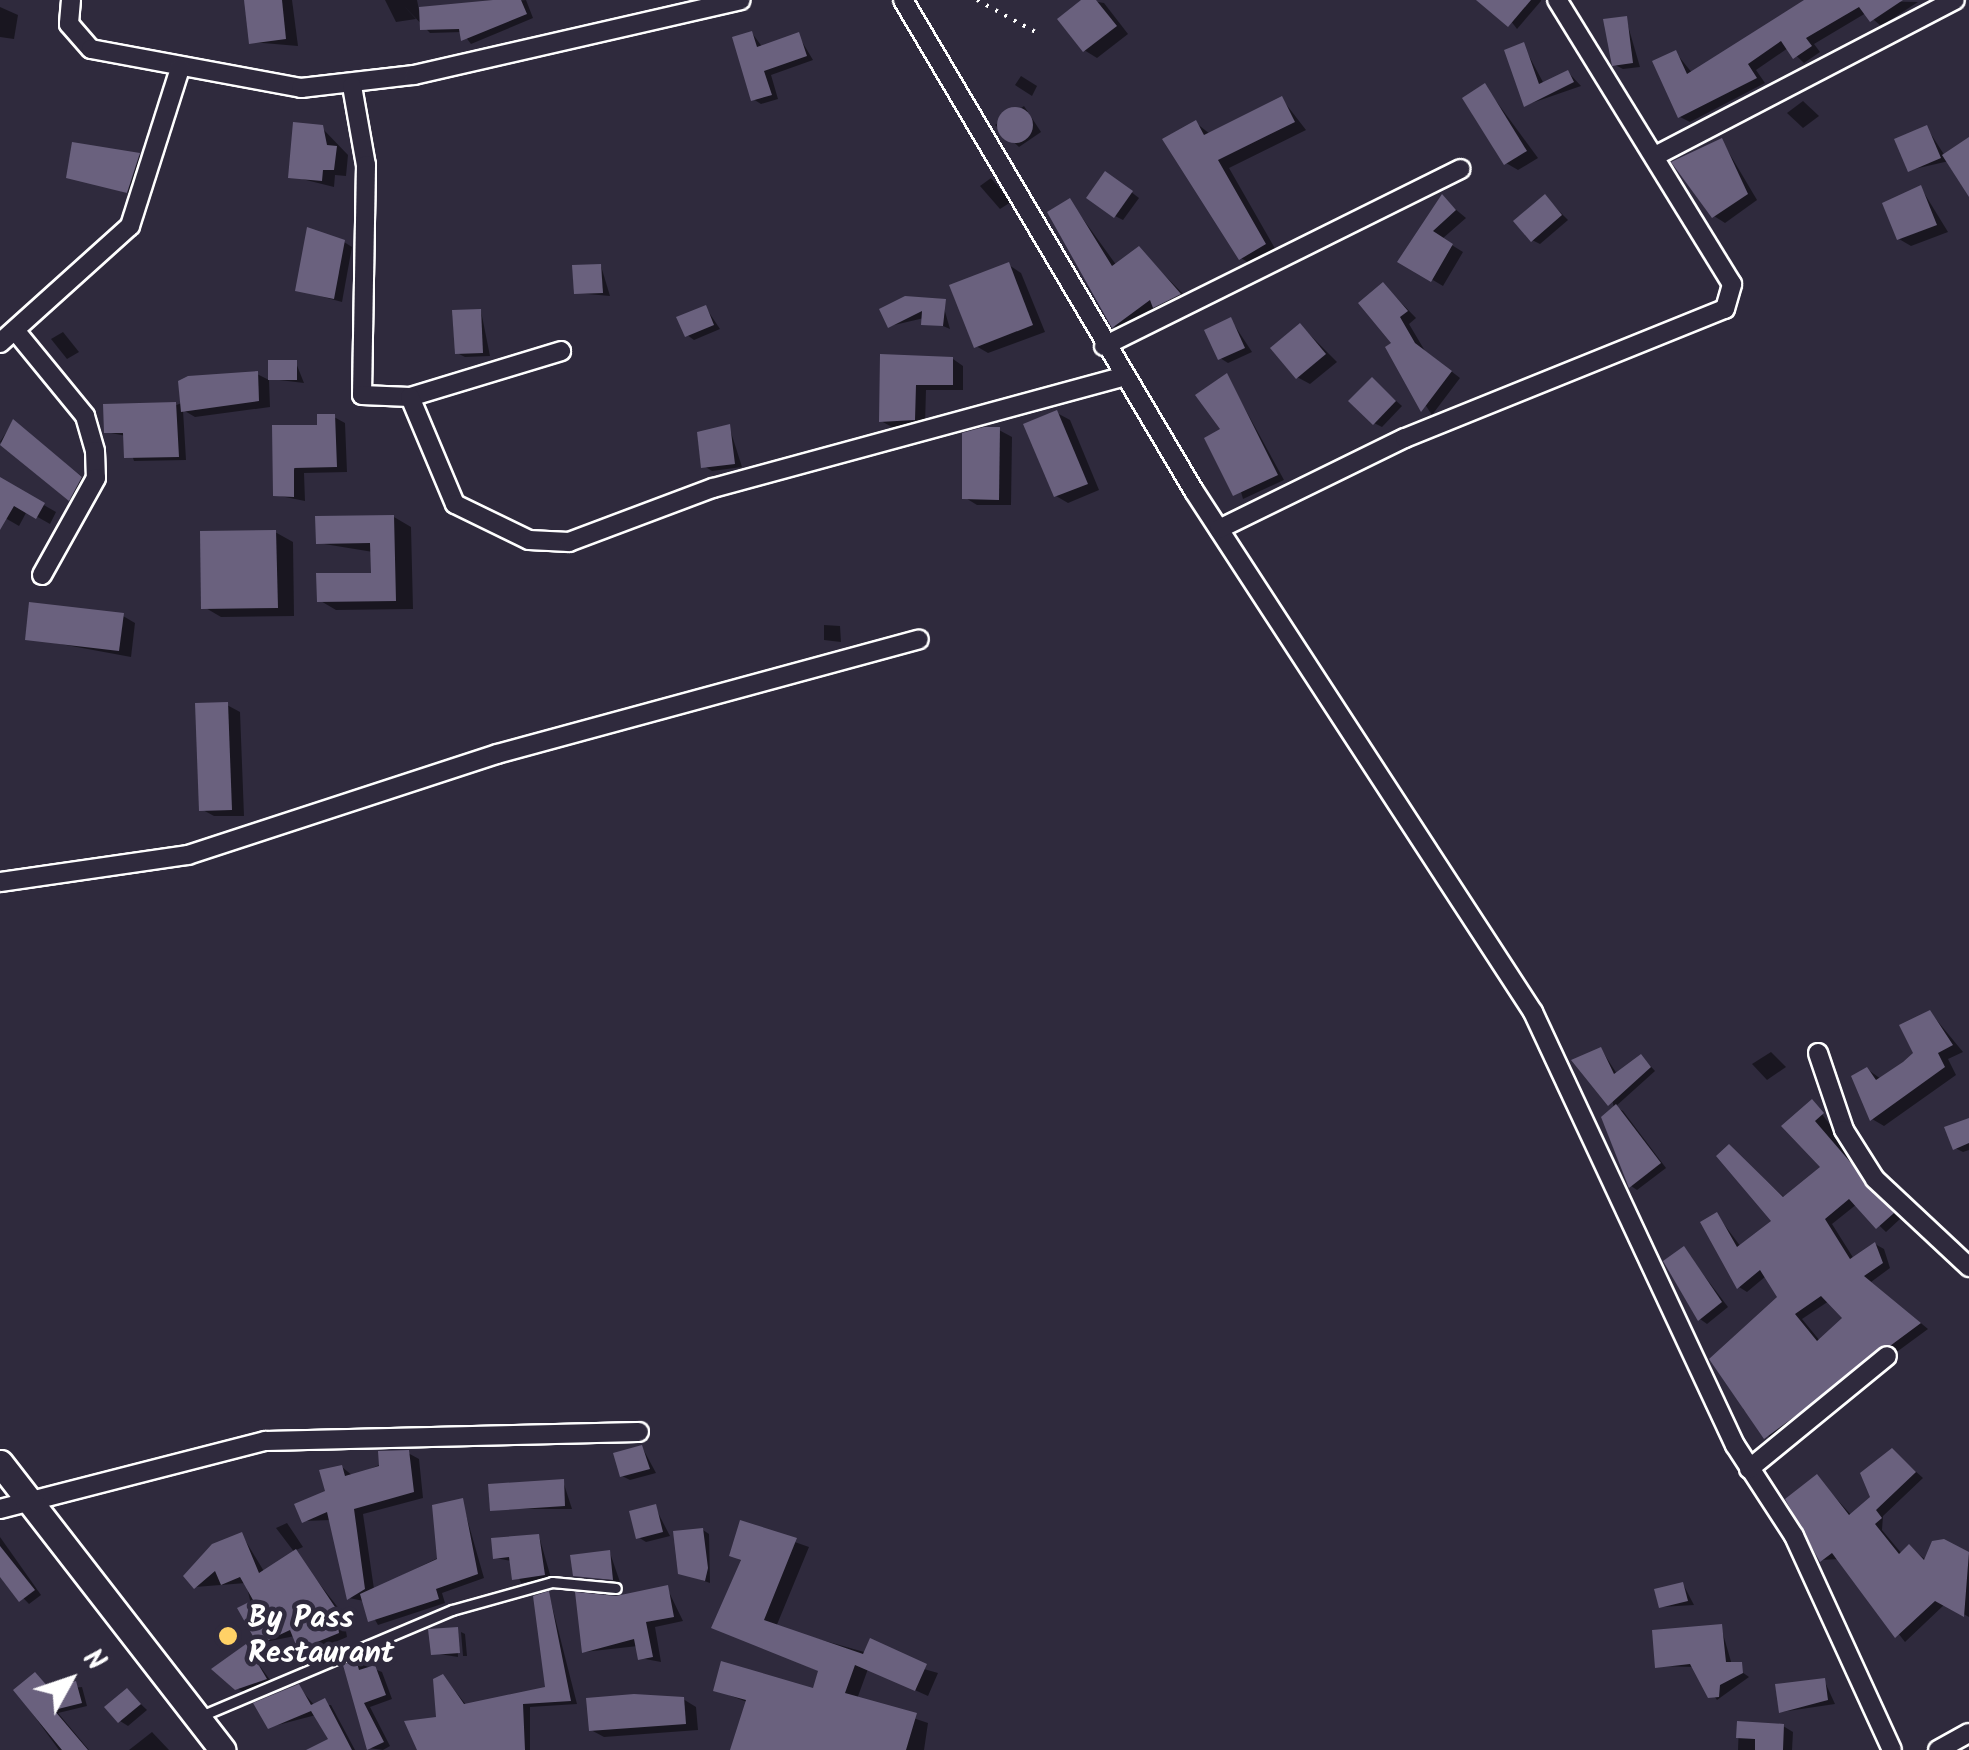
<!DOCTYPE html>
<html>
<head>
<meta charset="utf-8">
<style>
  body { margin:0 }
  #map { position:relative; width:1969px; height:1750px; overflow:hidden; background:#2f2a3d; font-family:Kalam,sans-serif }
  div>[style] { position:absolute }
  [style*='--x'] { left:calc(var(--x)*1px); top:calc(var(--y)*1px); width:calc(var(--w)*1px); rotate:calc(var(--a)*1deg) }
  .shadow>* { inset:0; background:#0007 }
  .building>* { inset:0; background:#6a617e }
  .round { border-radius:50% }
  .path>* { height:4px; margin-top:-2px; transform-origin:0; background:repeating-linear-gradient(90deg,#fff 0 2.5px,transparent 0 10.5px) }
  .roads { filter:drop-shadow(2px 0 #fff) drop-shadow(-2px 0 #fff) drop-shadow(0 2px #fff) drop-shadow(0 -2px #fff) }
  .lane>* { height:9px; margin:-4.5px; padding:0 4.5px; transform-origin:4.5px; border-radius:4.5px; background:#2f2a3d }
  .street>* { height:18px; margin:-9px; padding:0 9px; transform-origin:9px; border-radius:9px; background:#2f2a3d }
  .secondary>* { height:25px; margin:-12.5px; padding:0 12.5px; transform-origin:12.5px; border-radius:12.5px; background:#2f2a3d }
  .dots>* { width:28px; height:28px; translate:-50% -50%; box-sizing:border-box; border:5px solid #2f2a3d; border-radius:50% }
  span { translate:-50% -50%; white-space:nowrap; text-align:center; line-height:1.15; -webkit-text-stroke:9px #2f2a3d; paint-order:stroke }
  .poi-label { font-size:30px; color:#fff; font-weight:700 }
  .left { translate:0 -50%; text-align:left }
  .north { position:absolute; left:20px; top:1630px; width:100px; height:100px; -webkit-text-stroke:8px #2f2a3d; paint-order:stroke; rotate:50deg; font-size:28px; font-weight:700; line-height:40px; text-align:center; color:#fff }
  .north::after { content:''; display:block; margin:auto; width:35px; height:45px; background:#fff; clip-path:polygon(50% 0,100% 100%,50% 72%,0 100%) }
</style>
</head>
<body>
<div id="map">
  <div class="shadow">
    <i style="clip-path:polygon(246px 0,292px 0,298px 46px,251px 42px)"></i>
    <i style="clip-path:polygon(385px 0,417px 0,419px 10px,526px 0,533px 18px,471px 44px,462px 32px,430px 33px,404px 6px,416px 19px,396px 22px)"></i>
    <i style="clip-path:polygon(1086px 0,1104px 3px,1128px 34px,1097px 58px,1084px 50px)"></i>
    <i style="clip-path:polygon(1495px 0,1541px 0,1541px 1px,1517px 29px)"></i>
    <i style="clip-path:polygon(1810px 0,1918px 2px,1881px 26px,1866px 13px,1814px 44px,1820px 52px,1804px 63px,1788px 48px,1756px 70px,1765px 83px,1690px 122px,1680px 117px,1676px 53px,1693px 74px)"></i>
    <i style="clip-path:polygon(0 7px,18px 15px,14px 39px,0 37px)"></i>
    <i style="clip-path:polygon(1626px 19px,1640px 67px,1623px 69px,1615px 65px)"></i>
    <i style="clip-path:polygon(752px 33px,763px 48px,798px 35px,813px 60px,771px 75px,778px 99px,761px 104px,753px 99px)"></i>
    <i style="clip-path:polygon(1523px 45px,1544px 84px,1568px 72px,1581px 86px,1526px 105px)"></i>
    <i style="clip-path:polygon(1021px 76px,1037px 86px,1032px 96px,1015px 85px)"></i>
    <i style="clip-path:polygon(1485px 86px,1538px 158px,1518px 170px,1506px 163px)"></i>
    <i style="clip-path:polygon(1282px 99px,1306px 130px,1229px 168px,1277px 252px,1254px 266px,1241px 258px,1196px 123px,1210px 134px)"></i>
    <i style="clip-path:polygon(1803px 101px,1819px 116px,1803px 128px,1787px 113px)"></i>
    <i style="clip-path:polygon(1024px 106px,1041px 132px,1019px 147px,995px 125px)"></i>
    <i style="clip-path:polygon(322px 128px,348px 155px,346px 176px,335px 175px,334px 187px,290px 176px)"></i>
    <i style="clip-path:polygon(1927px 128px,1945px 156px,1969px 145px,1969px 192px,1949px 161px,1910px 170px)"></i>
    <i style="clip-path:polygon(1722px 141px,1757px 200px,1725px 223px,1714px 216px)"></i>
    <i style="clip-path:polygon(139px 155px,147px 160px,135px 195px,69px 176px)"></i>
    <i style="clip-path:polygon(991px 178px,1011px 202px,1000px 209px,980px 186px)"></i>
    <i style="clip-path:polygon(1114px 179px,1139px 198px,1123px 220px,1115px 216px)"></i>
    <i style="clip-path:polygon(1921px 188px,1948px 232px,1911px 246px,1899px 239px)"></i>
    <i style="clip-path:polygon(1545px 197px,1568px 220px,1540px 244px,1532px 240px)"></i>
    <i style="clip-path:polygon(1442px 198px,1466px 218px,1442px 239px,1463px 252px,1443px 286px,1401px 261px)"></i>
    <i style="clip-path:polygon(1070px 201px,1117px 266px,1139px 249px,1189px 300px,1133px 320px,1124px 332px,1114px 326px)"></i>
    <i style="clip-path:polygon(344px 242px,352px 247px,342px 302px,298px 290px)"></i>
    <i style="clip-path:polygon(1009px 265px,1021px 273px,1045px 332px,988px 353px,976px 346px)"></i>
    <i style="clip-path:polygon(601px 266px,610px 296px,576px 293px)"></i>
    <i style="clip-path:polygon(1384px 285px,1416px 318px,1409px 324px,1425px 351px,1460px 378px,1432px 415px,1388px 348px,1395px 344px)"></i>
    <i style="clip-path:polygon(942px 301px,950px 329px,924px 318px,890px 326px)"></i>
    <i style="clip-path:polygon(706px 308px,720px 329px,694px 340px,687px 335px)"></i>
    <i style="clip-path:polygon(481px 311px,490px 356px,465px 357px,457px 353px)"></i>
    <i style="clip-path:polygon(1231px 320px,1252px 352px,1228px 363px,1220px 358px)"></i>
    <i style="clip-path:polygon(1301px 326px,1337px 362px,1310px 384px,1297px 377px)"></i>
    <i style="clip-path:polygon(63px 332px,79px 352px,67px 359px,51px 339px)"></i>
    <i style="clip-path:polygon(882px 356px,953px 359px,963px 366px,963px 390px,926px 390px,925px 425px,892px 427px,881px 421px)"></i>
    <i style="clip-path:polygon(296px 363px,304px 383px,271px 379px)"></i>
    <i style="clip-path:polygon(257px 374px,269px 380px,270px 407px,195px 417px,183px 410px,186px 460px,134px 461px,126px 436px,106px 432px)"></i>
    <i style="clip-path:polygon(1227px 376px,1284px 480px,1243px 499px,1224px 430px)"></i>
    <i style="clip-path:polygon(1372px 380px,1402px 406px,1382px 427px,1374px 423px)"></i>
    <i style="clip-path:polygon(1057px 413px,1070px 420px,1099px 490px,1068px 503px,1056px 496px)"></i>
    <i style="clip-path:polygon(334px 417px,345px 423px,347px 472px,304px 473px,305px 501px,275px 495px)"></i>
    <i style="clip-path:polygon(13px 422px,94px 486px,82px 506px,0 442px)"></i>
    <i style="clip-path:polygon(729px 426px,742px 467px,712px 471px,704px 466px)"></i>
    <i style="clip-path:polygon(999px 430px,1012px 437px,1011px 505px,977px 505px,964px 497px)"></i>
    <i style="clip-path:polygon(0 480px,56px 512px,50px 524px,27px 511px,19px 526px,0 515px)"></i>
    <i style="clip-path:polygon(394px 517px,411px 527px,413px 609px,336px 610px,319px 600px,374px 575px,373px 552px,318px 543px)"></i>
    <i style="clip-path:polygon(275px 532px,293px 542px,294px 616px,221px 617px,204px 607px)"></i>
    <i style="clip-path:polygon(123px 616px,135px 623px,131px 657px,28px 638px)"></i>
    <i style="clip-path:polygon(824px 625px,840px 626px,841px 642px,824px 640px)"></i>
    <i style="clip-path:polygon(227px 705px,240px 712px,244px 816px,214px 816px,201px 809px)"></i>
    <i style="clip-path:polygon(1930px 1012px,1963px 1052px,1948px 1059px,1956px 1075px,1884px 1126px,1872px 1119px,1867px 1069px,1881px 1079px,1916px 1054px)"></i>
    <i style="clip-path:polygon(1601px 1049px,1617px 1074px,1642px 1057px,1655px 1071px,1615px 1107px,1623px 1111px,1666px 1168px,1637px 1190px,1631px 1186px)"></i>
    <i style="clip-path:polygon(1771px 1052px,1786px 1067px,1767px 1080px,1752px 1064px)"></i>
    <i style="clip-path:polygon(evenodd,1813px 1102px,1900px 1219px,1886px 1232px,1857px 1204px,1832px 1224px,1854px 1259px,1875px 1244px,1884px 1249px,1890px 1268px,1871px 1282px,1928px 1329px,1774px 1442px,1743px 1409px,1743px 1394px,1780px 1297px,1766px 1276px,1747px 1292px,1739px 1287px,1717px 1215px,1741px 1247px,1775px 1222px,1729px 1147px,1785px 1198px,1823px 1167px,1785px 1126px,1813px 1102px,1829px 1301px,1845px 1318px,1820px 1341px,1802px 1319px,1829px 1301px)"></i>
    <i style="clip-path:polygon(1969px 1120px,1969px 1150px,1963px 1152px,1955px 1148px)"></i>
    <i style="clip-path:polygon(1684px 1249px,1728px 1307px,1707px 1324px,1700px 1319px)"></i>
    <i style="clip-path:polygon(642px 1447px,656px 1473px,630px 1480px,622px 1476px)"></i>
    <i style="clip-path:polygon(1893px 1451px,1923px 1478px,1883px 1516px,1882px 1530px,1902px 1554px,1909px 1547px,1926px 1560px,1943px 1541px,1969px 1555px,1969px 1617px,1945px 1604px,1905px 1642px,1840px 1559px,1821px 1560px,1817px 1477px,1852px 1516px,1873px 1498px)"></i>
    <i style="clip-path:polygon(408px 1453px,419px 1459px,423px 1498px,363px 1514px,374px 1589px,446px 1554px,462px 1501px,484px 1578px,442px 1593px,445px 1603px,378px 1625px,364px 1601px,349px 1598px,331px 1520px,304px 1521px,342px 1467px,353px 1476px)"></i>
    <i style="clip-path:polygon(563px 1481px,572px 1509px,492px 1509px)"></i>
    <i style="clip-path:polygon(655px 1507px,670px 1536px,646px 1542px,638px 1537px)"></i>
    <i style="clip-path:polygon(287px 1523px,303px 1547px,294px 1551px,343px 1614px,347px 1637px,309px 1653px,295px 1636px,260px 1643px,246px 1583px,195px 1587px,242px 1535px,265px 1573px,295px 1553px,276px 1528px)"></i>
    <i style="clip-path:polygon(741px 1523px,809px 1547px,776px 1627px,938px 1673px,928px 1696px,868px 1669px,857px 1699px,928px 1723px,924px 1750px,743px 1750px,747px 1702px,716px 1690px,814px 1691px,821px 1672px,714px 1627px,743px 1562px,732px 1555px)"></i>
    <i style="clip-path:polygon(703px 1530px,709px 1534px,710px 1583px,681px 1573px)"></i>
    <i style="clip-path:polygon(539px 1536px,551px 1578px,521px 1583px,512px 1561px,495px 1558px)"></i>
    <i style="clip-path:polygon(0 1537px,41px 1595px,29px 1604px,0 1574px)"></i>
    <i style="clip-path:polygon(610px 1553px,620px 1582px,575px 1574px)"></i>
    <i style="clip-path:polygon(1683px 1584px,1694px 1605px,1661px 1607px)"></i>
    <i style="clip-path:polygon(667px 1588px,683px 1621px,655px 1627px,661px 1662px,640px 1658px,638px 1646px,584px 1652px,616px 1599px)"></i>
    <i style="clip-path:polygon(549px 1594px,577px 1704px,530px 1707px,530px 1750px,420px 1750px,439px 1719px,443px 1676px,467px 1706px,547px 1689px)"></i>
    <i style="clip-path:polygon(1721px 1627px,1732px 1665px,1749px 1677px,1717px 1700px,1694px 1667px,1658px 1666px)"></i>
    <i style="clip-path:polygon(457px 1630px,458px 1657px,433px 1653px,431px 1632px)"></i>
    <i style="clip-path:polygon(461px 1632px,465px 1634px,467px 1656px,463px 1656px)"></i>
    <i style="clip-path:polygon(246px 1647px,273px 1684px,245px 1692px,236px 1688px)"></i>
    <i style="clip-path:polygon(356px 1662px,382px 1672px,392px 1699px,370px 1707px,390px 1746px,383px 1750px,369px 1748px)"></i>
    <i style="clip-path:polygon(35px 1675px,51px 1690px,82px 1687px,87px 1706px,58px 1713px,89px 1750px,59px 1750px,16px 1691px)"></i>
    <i style="clip-path:polygon(1824px 1680px,1835px 1704px,1781px 1712px)"></i>
    <i style="clip-path:polygon(298px 1686px,315px 1706px,331px 1705px,355px 1750px,312px 1750px,332px 1740px,316px 1715px,270px 1727px)"></i>
    <i style="clip-path:polygon(127px 1691px,147px 1710px,128px 1726px,120px 1721px)"></i>
    <i style="clip-path:polygon(683px 1699px,696px 1707px,698px 1730px,604px 1737px,591px 1730px)"></i>
    <i style="clip-path:polygon(1739px 1724px,1783px 1726px,1793px 1732px,1792px 1750px,1738px 1750px)"></i>
    <i style="clip-path:polygon(152px 1732px,169px 1750px,129px 1750px)"></i>
  </div>
  <div class="building">
    <i style="clip-path:polygon(244px 0,282px 0,286px 39px,249px 44px)"></i>
    <i style="clip-path:polygon(493px 0,521px 0,527px 14px,461px 41px,459px 29px,420px 30px,419px 7px)"></i>
    <i style="clip-path:polygon(1081px 0,1096px 0,1117px 26px,1083px 52px,1057px 19px)"></i>
    <i style="clip-path:polygon(1476px 0,1531px 0,1508px 27px)"></i>
    <i style="clip-path:polygon(1804px 0,1903px 0,1870px 22px,1859px 7px,1806px 38px,1812px 46px,1793px 59px,1781px 41px,1748px 64px,1757px 78px,1678px 118px,1652px 61px,1676px 50px,1687px 74px)"></i>
    <i style="clip-path:polygon(1627px 16px,1633px 63px,1612px 66px,1603px 19px)"></i>
    <i style="clip-path:polygon(752px 31px,757px 47px,799px 32px,807px 56px,764px 71px,772px 95px,751px 101px,732px 37px)"></i>
    <i style="clip-path:polygon(1524px 42px,1539px 84px,1568px 70px,1574px 82px,1524px 107px,1504px 50px)"></i>
    <i style="clip-path:polygon(1485px 83px,1527px 151px,1504px 165px,1462px 98px)"></i>
    <i style="clip-path:polygon(1282px 96px,1295px 122px,1218px 160px,1266px 244px,1239px 260px,1162px 139px,1196px 120px,1204px 135px)"></i>
    <i class="round" style="left:997px;top:107px;width:36px;height:36px"></i>
    <i style="clip-path:polygon(293px 122px,323px 125px,327px 145px,337px 146px,334px 170px,323px 170px,322px 181px,288px 178px)"></i>
    <i style="clip-path:polygon(1927px 125px,1941px 158px,1908px 172px,1894px 139px)"></i>
    <i style="clip-path:polygon(1969px 137px,1969px 197px,1942px 155px)"></i>
    <i style="clip-path:polygon(1722px 138px,1748px 194px,1712px 218px,1671px 162px)"></i>
    <i style="clip-path:polygon(72px 142px,140px 153px,127px 193px,66px 178px)"></i>
    <i style="clip-path:polygon(1105px 171px,1133px 191px,1114px 218px,1086px 198px)"></i>
    <i style="clip-path:polygon(1921px 185px,1937px 225px,1897px 240px,1882px 203px)"></i>
    <i style="clip-path:polygon(1442px 194px,1456px 210px,1433px 231px,1453px 244px,1431px 282px,1397px 262px)"></i>
    <i style="clip-path:polygon(1545px 194px,1562px 215px,1531px 242px,1513px 221px)"></i>
    <i style="clip-path:polygon(1070px 198px,1112px 266px,1139px 246px,1181px 294px,1153px 308px,1150px 300px,1112px 328px,1047px 212px)"></i>
    <i style="clip-path:polygon(307px 227px,345px 240px,334px 299px,295px 291px)"></i>
    <i style="clip-path:polygon(1009px 262px,1033px 325px,974px 348px,949px 285px)"></i>
    <i style="clip-path:polygon(601px 264px,603px 293px,574px 294px,572px 265px)"></i>
    <i style="clip-path:polygon(1383px 282px,1408px 311px,1400px 317px,1415px 343px,1452px 371px,1421px 412px,1385px 347px,1391px 343px,1358px 303px)"></i>
    <i style="clip-path:polygon(905px 296px,946px 299px,943px 326px,921px 325px,922px 311px,888px 328px,879px 309px)"></i>
    <i style="clip-path:polygon(706px 305px,714px 325px,685px 337px,676px 317px)"></i>
    <i style="clip-path:polygon(481px 309px,483px 353px,455px 354px,452px 310px)"></i>
    <i style="clip-path:polygon(1231px 317px,1245px 348px,1218px 360px,1204px 330px)"></i>
    <i style="clip-path:polygon(1300px 323px,1326px 354px,1296px 379px,1270px 348px)"></i>
    <i style="clip-path:polygon(880px 354px,953px 357px,953px 385px,916px 385px,915px 420px,879px 422px)"></i>
    <i style="clip-path:polygon(268px 360px,297px 360px,297px 380px,268px 380px)"></i>
    <i style="clip-path:polygon(258px 371px,259px 401px,181px 412px,178px 381px,188px 376px)"></i>
    <i style="clip-path:polygon(1227px 373px,1278px 475px,1233px 496px,1204px 438px,1220px 429px,1195px 395px)"></i>
    <i style="clip-path:polygon(1372px 377px,1396px 401px,1373px 425px,1348px 401px)"></i>
    <i style="clip-path:polygon(176px 402px,179px 457px,124px 458px,123px 433px,104px 433px,103px 404px)"></i>
    <i style="clip-path:polygon(1057px 410px,1088px 484px,1054px 497px,1023px 424px)"></i>
    <i style="clip-path:polygon(317px 414px,335px 414px,337px 467px,294px 468px,294px 497px,273px 496px,272px 425px,317px 425px)"></i>
    <i style="clip-path:polygon(13px 419px,82px 477px,69px 501px,0 445px)"></i>
    <i style="clip-path:polygon(730px 424px,735px 464px,701px 468px,697px 432px)"></i>
    <i style="clip-path:polygon(984px 427px,1000px 427px,999px 500px,962px 499px,962px 433px)"></i>
    <i style="clip-path:polygon(0 477px,45px 503px,36px 519px,14px 506px,0 530px)"></i>
    <i style="clip-path:polygon(394px 515px,396px 601px,317px 602px,316px 573px,371px 573px,370px 543px,316px 544px,315px 516px)"></i>
    <i style="clip-path:polygon(276px 530px,278px 608px,201px 609px,200px 531px)"></i>
    <i style="clip-path:polygon(29px 602px,124px 613px,119px 651px,25px 640px)"></i>
    <i style="clip-path:polygon(228px 702px,232px 810px,199px 811px,195px 703px)"></i>
    <i style="clip-path:polygon(1930px 1010px,1953px 1045px,1938px 1053px,1945px 1067px,1870px 1121px,1851px 1076px,1867px 1067px,1876px 1080px,1903px 1062px,1913px 1053px,1899px 1025px)"></i>
    <i style="clip-path:polygon(1601px 1047px,1614px 1074px,1641px 1054px,1651px 1067px,1608px 1106px,1571px 1060px)"></i>
    <i style="clip-path:polygon(evenodd,1812px 1099px,1824px 1113px,1815px 1121px,1894px 1213px,1876px 1229px,1849px 1199px,1825px 1219px,1850px 1259px,1875px 1242px,1883px 1263px,1864px 1276px,1921px 1323px,1764px 1439px,1709px 1359px,1777px 1297px,1760px 1270px,1737px 1289px,1700px 1222px,1717px 1212px,1737px 1247px,1771px 1221px,1716px 1156px,1729px 1144px,1783px 1197px,1820px 1167px,1781px 1126px,1812px 1099px,1821px 1296px,1842px 1318px,1817px 1341px,1795px 1314px,1821px 1296px)"></i>
    <i style="clip-path:polygon(1616px 1104px,1661px 1163px,1629px 1188px,1601px 1117px)"></i>
    <i style="clip-path:polygon(1969px 1118px,1969px 1143px,1953px 1150px,1944px 1127px)"></i>
    <i style="clip-path:polygon(1684px 1246px,1722px 1302px,1698px 1321px,1663px 1261px)"></i>
    <i style="clip-path:polygon(642px 1445px,650px 1469px,620px 1477px,613px 1453px)"></i>
    <i style="clip-path:polygon(1892px 1448px,1916px 1472px,1876px 1510px,1882px 1518px,1875px 1524px,1899px 1554px,1909px 1544px,1924px 1560px,1932px 1541px,1944px 1539px,1969px 1552px,1964px 1617px,1935px 1601px,1895px 1638px,1832px 1553px,1820px 1562px,1785px 1499px,1817px 1474px,1849px 1515px,1870px 1497px,1860px 1473px)"></i>
    <i style="clip-path:polygon(409px 1450px,414px 1492px,354px 1509px,365px 1589px,347px 1600px,327px 1512px,302px 1523px,294px 1504px,325px 1491px,319px 1470px,342px 1465px,345px 1476px,379px 1466px,378px 1451px)"></i>
    <i style="clip-path:polygon(564px 1479px,565px 1506px,490px 1511px,488px 1484px)"></i>
    <i style="clip-path:polygon(463px 1498px,478px 1574px,436px 1589px,439px 1599px,368px 1622px,360px 1594px,437px 1559px,432px 1505px)"></i>
    <i style="clip-path:polygon(656px 1504px,663px 1532px,636px 1539px,629px 1511px)"></i>
    <i style="clip-path:polygon(740px 1520px,797px 1538px,764px 1620px,863px 1654px,870px 1638px,927px 1664px,915px 1691px,855px 1665px,845px 1693px,917px 1713px,906px 1750px,730px 1750px,746px 1700px,713px 1691px,721px 1661px,813px 1688px,818px 1671px,711px 1628px,741px 1560px,729px 1556px)"></i>
    <i style="clip-path:polygon(703px 1528px,708px 1568px,705px 1581px,678px 1574px,673px 1531px)"></i>
    <i style="clip-path:polygon(242px 1532px,259px 1573px,296px 1549px,335px 1607px,339px 1633px,298px 1650px,290px 1630px,258px 1645px,237px 1608px,253px 1600px,240px 1577px,221px 1585px,215px 1571px,194px 1589px,183px 1576px,212px 1544px)"></i>
    <i style="clip-path:polygon(539px 1534px,545px 1575px,512px 1580px,509px 1557px,493px 1559px,491px 1538px)"></i>
    <i style="clip-path:polygon(0 1546px,35px 1590px,19px 1602px,0 1577px)"></i>
    <i style="clip-path:polygon(610px 1550px,613px 1580px,573px 1576px,570px 1555px)"></i>
    <i style="clip-path:polygon(1683px 1582px,1688px 1601px,1659px 1608px,1654px 1589px)"></i>
    <i style="clip-path:polygon(668px 1585px,674px 1617px,646px 1622px,653px 1657px,638px 1660px,634px 1639px,582px 1653px,575px 1592px,616px 1596px)"></i>
    <i style="clip-path:polygon(549px 1591px,571px 1701px,523px 1704px,525px 1750px,417px 1750px,404px 1721px,436px 1717px,433px 1679px,443px 1674px,464px 1704px,545px 1687px,533px 1596px)"></i>
    <i style="clip-path:polygon(1722px 1624px,1726px 1662px,1742px 1662px,1743px 1673px,1720px 1685px,1719px 1697px,1708px 1698px,1690px 1664px,1655px 1668px,1652px 1630px)"></i>
    <i style="clip-path:polygon(458px 1627px,460px 1653px,431px 1655px,428px 1629px)"></i>
    <i style="clip-path:polygon(246px 1644px,267px 1679px,235px 1690px,211px 1669px)"></i>
    <i style="clip-path:polygon(356px 1659px,359px 1670px,375px 1665px,386px 1695px,364px 1703px,384px 1742px,367px 1750px,343px 1665px)"></i>
    <i style="clip-path:polygon(35px 1672px,49px 1688px,76px 1681px,82px 1703px,54px 1710px,88px 1750px,62px 1750px,13px 1690px)"></i>
    <i style="clip-path:polygon(1825px 1678px,1828px 1700px,1779px 1713px,1775px 1684px)"></i>
    <i style="clip-path:polygon(299px 1684px,311px 1705px,325px 1698px,352px 1750px,306px 1750px,328px 1739px,311px 1711px,268px 1729px,253px 1703px)"></i>
    <i style="clip-path:polygon(127px 1688px,141px 1704px,118px 1723px,104px 1707px)"></i>
    <i style="clip-path:polygon(634px 1694px,684px 1697px,686px 1724px,589px 1731px,586px 1698px)"></i>
    <i style="clip-path:polygon(1737px 1721px,1784px 1724px,1783px 1750px,1755px 1750px,1755px 1739px,1736px 1738px)"></i>
  </div>
  <div class="path">
    <i style="--x:977;--y:0;--w:73;--a:28.7"></i>
  </div>
  <div class="roads">
    <div class="lane">
      <i style="--x:201;--y:1716;--w:272;--a:-22.9"></i>
      <i style="--x:452;--y:1610;--w:104;--a:-15.6"></i>
      <i style="--x:552;--y:1582;--w:64;--a:5.4"></i>
    </div>
    <div class="street">
      <i style="--x:71;--y:0;--w:24;--a:95"></i>
      <i style="--x:69;--y:24;--w:33;--a:49"></i>
      <i style="--x:91;--y:49;--w:214;--a:10.5"></i>
      <i style="--x:301;--y:88;--w:114;--a:-6.6"></i>
      <i style="--x:414;--y:75;--w:335;--a:-12.9"></i>
      <i style="--x:903;--y:0;--w:571;--a:59.35"></i>
      <i style="--x:1194;--y:491;--w:622;--a:56.95"></i>
      <i style="--x:1533;--y:1012;--w:478;--a:65"></i>
      <i style="--x:1735;--y:1445;--w:108;--a:57"></i>
      <i style="--x:1794;--y:1536;--w:235;--a:65.4"></i>
      <i style="--x:352;--y:86;--w:80;--a:80"></i>
      <i style="--x:366;--y:165;--w:230;--a:91"></i>
      <i style="--x:362;--y:395;--w:48;--a:2.4"></i>
      <i style="--x:410;--y:397;--w:158;--a:-16.9"></i>
      <i style="--x:1655;--y:156;--w:338;--a:-27.5"></i>
      <i style="--x:18;--y:334;--w:106;--a:50.7"></i>
      <i style="--x:85;--y:416;--w:36;--a:74"></i>
      <i style="--x:95;--y:451;--w:27;--a:88"></i>
      <i style="--x:96;--y:478;--w:111;--a:119.1"></i>
      <i style="--x:0;--y:343;--w:175;--a:-42"></i>
      <i style="--x:130;--y:226;--w:166;--a:-72.4"></i>
      <i style="--x:1104;--y:346;--w:398;--a:-26.4"></i>
      <i style="--x:410;--y:397;--w:116;--a:67.2"></i>
      <i style="--x:455;--y:504;--w:82;--a:25.9"></i>
      <i style="--x:529;--y:540;--w:40;--a:2.9"></i>
      <i style="--x:569;--y:542;--w:154;--a:-20.6"></i>
      <i style="--x:713;--y:488;--w:426;--a:-15.2"></i>
      <i style="--x:1219;--y:529;--w:207;--a:-26.1"></i>
      <i style="--x:1405;--y:438;--w:345;--a:-22"></i>
      <i style="--x:1725;--y:309;--w:26;--a:-74"></i>
      <i style="--x:1732;--y:284;--w:334;--a:-121.6"></i>
      <i style="--x:0;--y:882;--w:190;--a:-8.2"></i>
      <i style="--x:188;--y:855;--w:325;--a:-18.1"></i>
      <i style="--x:497;--y:754;--w:437;--a:-15.2"></i>
      <i style="--x:1818;--y:1053;--w:81;--a:71.3"></i>
      <i style="--x:1844;--y:1130;--w:58;--a:57.7"></i>
      <i style="--x:1875;--y:1179;--w:129;--a:43.1"></i>
      <i style="--x:1749;--y:1469;--w:178;--a:-39.3"></i>
      <i style="--x:0;--y:1509;--w:274;--a:-14.4"></i>
      <i style="--x:265;--y:1441;--w:374;--a:-1.4"></i>
      <i style="--x:1938;--y:1750;--w:35;--a:-29"></i>
    </div>
    <div class="secondary">
      <i style="--x:0;--y:1463;--w:363;--a:52.2"></i>
    </div>
  </div>
  <div class="dots">
    <i style="left:228px;top:1636px;background:#ffd166"></i>
  </div>
  <div class="poi-label">
    <span class="left" style="left:248px;top:1636px">By Pass<br>Restaurant</span>
  </div>
  <div class="north">N</div>
</div>
</body>
</html>
